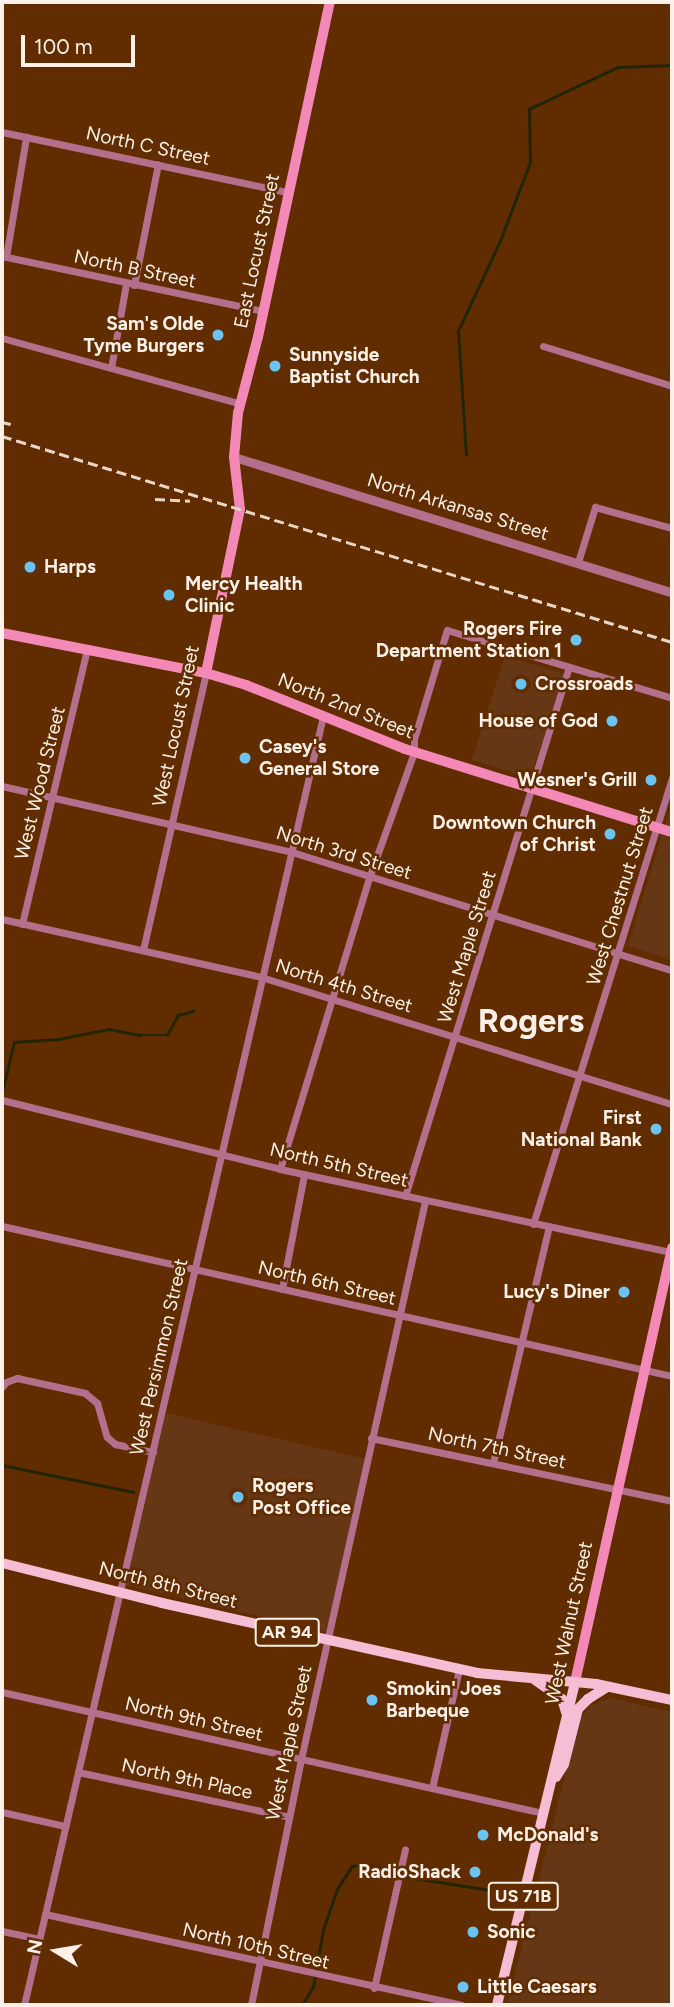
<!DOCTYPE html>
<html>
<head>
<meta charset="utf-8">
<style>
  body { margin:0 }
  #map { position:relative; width:674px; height:2007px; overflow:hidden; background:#612d00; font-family:Figtree,sans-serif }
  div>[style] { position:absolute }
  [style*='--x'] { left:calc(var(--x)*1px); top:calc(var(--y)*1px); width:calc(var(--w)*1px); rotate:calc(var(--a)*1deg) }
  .built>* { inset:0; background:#663715 }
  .stream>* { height:2.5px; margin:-1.25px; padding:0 1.25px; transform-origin:1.25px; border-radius:1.25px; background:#232500 }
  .minor>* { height:7px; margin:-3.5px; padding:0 3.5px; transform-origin:3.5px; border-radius:3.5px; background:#b36f8c }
  .tertiary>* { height:9px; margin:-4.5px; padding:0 4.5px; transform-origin:4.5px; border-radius:4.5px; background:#b36f8c }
  .secondary>* { height:10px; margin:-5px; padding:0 5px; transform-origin:5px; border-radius:5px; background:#f489b8 }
  .primary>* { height:10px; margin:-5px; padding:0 5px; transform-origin:5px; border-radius:5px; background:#f6bed4 }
  .rail>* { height:2.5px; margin-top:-1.25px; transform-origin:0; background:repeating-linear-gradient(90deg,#e8d5c8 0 10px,transparent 0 15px) }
  .dots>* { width:19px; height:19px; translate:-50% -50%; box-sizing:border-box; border:4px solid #612d00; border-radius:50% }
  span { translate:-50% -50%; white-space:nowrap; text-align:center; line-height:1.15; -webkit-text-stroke:5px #612d00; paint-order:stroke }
  .shield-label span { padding:2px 5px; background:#612d00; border:2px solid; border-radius:5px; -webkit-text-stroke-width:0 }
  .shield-label { font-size:18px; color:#fff1e9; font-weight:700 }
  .street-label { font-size:19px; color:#fff1e9 }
  .poi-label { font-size:19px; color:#fff1e9; font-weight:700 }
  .right { translate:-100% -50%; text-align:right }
  .left { translate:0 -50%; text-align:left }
  .town-label { font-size:33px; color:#fff1e9; font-weight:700 }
  .frame { position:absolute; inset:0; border:4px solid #fff1e9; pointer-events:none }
  .north { position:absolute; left:21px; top:1916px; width:70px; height:70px; -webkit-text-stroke:5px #612d00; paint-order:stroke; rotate:281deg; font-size:19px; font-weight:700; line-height:28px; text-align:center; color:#fff1e9 }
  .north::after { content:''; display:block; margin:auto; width:24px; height:32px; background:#fff1e9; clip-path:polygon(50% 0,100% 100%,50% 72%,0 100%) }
  .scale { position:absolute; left:21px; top:35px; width:114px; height:32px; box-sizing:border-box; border:4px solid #fff1e9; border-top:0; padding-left:9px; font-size:21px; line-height:24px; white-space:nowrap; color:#fff1e9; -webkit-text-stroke:5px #612d00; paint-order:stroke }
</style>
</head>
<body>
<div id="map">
  <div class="built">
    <i style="clip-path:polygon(505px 656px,565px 674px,530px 778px,472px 760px)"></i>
    <i style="clip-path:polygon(672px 802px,672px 960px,628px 946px)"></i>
    <i style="clip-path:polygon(166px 1413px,366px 1459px,326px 1632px,122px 1584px)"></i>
    <i style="clip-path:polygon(610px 1698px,672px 1712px,672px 2005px,507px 2005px,579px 1720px,592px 1705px)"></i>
  </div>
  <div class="stream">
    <i style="--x:466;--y:455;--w:124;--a:-93.7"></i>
    <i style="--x:458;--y:331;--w:99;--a:-65"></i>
    <i style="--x:500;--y:241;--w:85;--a:-69.2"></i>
    <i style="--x:530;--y:162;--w:53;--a:-91.1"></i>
    <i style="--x:529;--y:109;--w:98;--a:-25.3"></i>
    <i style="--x:618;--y:67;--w:54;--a:-2.1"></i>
    <i style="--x:2;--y:1092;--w:51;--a:-76.5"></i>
    <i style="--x:14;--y:1042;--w:45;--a:-3.8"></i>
    <i style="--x:59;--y:1039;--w:51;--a:-11.3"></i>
    <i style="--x:109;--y:1029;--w:32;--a:11"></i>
    <i style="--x:140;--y:1035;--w:27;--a:0"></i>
    <i style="--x:167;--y:1035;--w:23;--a:-61"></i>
    <i style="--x:178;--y:1015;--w:16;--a:-15"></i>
    <i style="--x:2;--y:1465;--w:134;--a:11.6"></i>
    <i style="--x:407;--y:1877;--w:104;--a:8.8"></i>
    <i style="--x:302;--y:2005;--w:21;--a:-59"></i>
    <i style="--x:313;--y:1987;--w:58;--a:-80"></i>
    <i style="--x:323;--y:1930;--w:43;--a:-71.1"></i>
    <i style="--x:337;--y:1889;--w:27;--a:-57"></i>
    <i style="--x:352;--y:1866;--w:13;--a:-9"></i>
    <i style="--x:365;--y:1864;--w:31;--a:13"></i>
  </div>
  <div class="minor">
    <i style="--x:2;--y:132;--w:291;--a:11.9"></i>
    <i style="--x:2;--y:256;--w:267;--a:11.9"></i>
    <i style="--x:6;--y:257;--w:122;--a:-80.5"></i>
    <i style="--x:134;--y:285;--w:123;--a:-78.8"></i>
    <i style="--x:2;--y:338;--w:248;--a:15.4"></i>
    <i style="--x:543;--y:346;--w:135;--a:17.2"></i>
    <i style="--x:111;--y:368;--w:85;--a:-79.9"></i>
    <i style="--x:578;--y:562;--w:58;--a:-72.8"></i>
    <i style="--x:595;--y:507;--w:80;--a:15.3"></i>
    <i style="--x:2;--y:786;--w:297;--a:12.8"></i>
    <i style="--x:292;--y:852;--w:398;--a:17.3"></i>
    <i style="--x:2;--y:919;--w:265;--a:12.6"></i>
    <i style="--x:261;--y:977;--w:430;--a:17.2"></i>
    <i style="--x:22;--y:924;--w:282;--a:-76.7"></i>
    <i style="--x:143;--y:950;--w:284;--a:-77.2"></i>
    <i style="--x:2;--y:1100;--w:286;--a:13.9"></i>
    <i style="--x:280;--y:1169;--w:401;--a:12"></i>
    <i style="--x:280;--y:1169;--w:304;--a:-73"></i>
    <i style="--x:369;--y:878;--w:134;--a:-70.3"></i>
    <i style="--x:414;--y:752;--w:13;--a:-90"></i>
    <i style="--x:414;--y:739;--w:114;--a:-73.2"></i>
    <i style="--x:447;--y:630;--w:235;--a:16.8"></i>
    <i style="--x:405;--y:1196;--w:554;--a:-72.78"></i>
    <i style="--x:533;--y:1224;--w:468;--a:-72.7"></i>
    <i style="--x:2;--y:1226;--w:687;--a:12.62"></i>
    <i style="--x:282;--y:1289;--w:116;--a:-79.1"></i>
    <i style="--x:2;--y:1387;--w:6;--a:-51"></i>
    <i style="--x:6;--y:1382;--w:12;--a:-20"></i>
    <i style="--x:17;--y:1378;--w:70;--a:12.4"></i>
    <i style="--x:85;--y:1393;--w:16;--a:40"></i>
    <i style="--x:97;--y:1403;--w:35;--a:74"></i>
    <i style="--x:107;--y:1437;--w:11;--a:41"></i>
    <i style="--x:115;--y:1444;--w:39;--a:12"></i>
    <i style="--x:371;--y:1438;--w:308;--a:11.8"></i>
    <i style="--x:493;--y:1463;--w:243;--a:-76.7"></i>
    <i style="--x:2;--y:1692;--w:554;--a:12.61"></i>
    <i style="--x:78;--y:1772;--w:216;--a:12"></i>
    <i style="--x:432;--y:1788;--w:122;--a:-77.2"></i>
    <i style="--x:2;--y:1812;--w:65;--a:12.5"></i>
    <i style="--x:45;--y:1914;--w:426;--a:12.3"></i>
    <i style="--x:2;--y:1931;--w:38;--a:12"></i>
    <i style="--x:374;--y:1988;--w:142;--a:-77.4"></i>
    <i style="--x:24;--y:2005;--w:1323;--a:-76.94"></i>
    <i style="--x:251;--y:2005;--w:251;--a:-78.5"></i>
    <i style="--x:301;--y:1759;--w:572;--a:-77.47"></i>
  </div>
  <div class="tertiary">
    <i style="--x:234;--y:457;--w:459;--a:17.2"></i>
  </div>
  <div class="secondary">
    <i style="--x:2;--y:633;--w:208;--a:11.1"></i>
    <i style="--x:206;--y:673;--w:42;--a:16.7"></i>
    <i style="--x:246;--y:685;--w:171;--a:21.9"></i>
    <i style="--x:405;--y:749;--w:280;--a:17.3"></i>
    <i style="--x:206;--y:673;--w:167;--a:-78.3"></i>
    <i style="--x:240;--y:509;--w:52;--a:-96.6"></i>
    <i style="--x:234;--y:457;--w:44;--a:-84.8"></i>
    <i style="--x:238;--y:413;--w:79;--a:-75.3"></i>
    <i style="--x:258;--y:337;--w:343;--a:-77.9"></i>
    <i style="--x:575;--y:1682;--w:445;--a:-77.4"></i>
  </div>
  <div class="primary">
    <i style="--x:2;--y:1563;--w:165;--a:14"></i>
    <i style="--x:162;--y:1603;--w:323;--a:12.5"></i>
    <i style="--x:477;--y:1673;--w:120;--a:5.3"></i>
    <i style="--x:596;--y:1684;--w:78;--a:11.9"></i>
    <i style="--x:535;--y:1680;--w:33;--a:35"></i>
    <i style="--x:562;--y:1699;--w:14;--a:73"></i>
    <i style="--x:556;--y:1777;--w:15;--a:-58"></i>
    <i style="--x:564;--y:1764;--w:57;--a:-75.7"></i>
    <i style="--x:578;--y:1709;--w:14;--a:-45"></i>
    <i style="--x:588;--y:1699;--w:22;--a:-32"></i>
    <i style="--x:497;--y:2005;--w:332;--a:-76.4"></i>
  </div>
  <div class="rail">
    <i style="--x:2;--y:422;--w:9;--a:13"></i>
    <i style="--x:2;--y:436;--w:701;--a:17.09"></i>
    <i style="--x:155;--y:499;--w:35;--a:3"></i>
  </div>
  <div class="dots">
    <i style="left:218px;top:335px;background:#6ac3f1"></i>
    <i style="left:275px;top:366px;background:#6ac3f1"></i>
    <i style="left:30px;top:567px;background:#6ac3f1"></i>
    <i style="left:169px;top:595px;background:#6ac3f1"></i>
    <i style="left:576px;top:640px;background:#6ac3f1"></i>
    <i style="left:521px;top:684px;background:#6ac3f1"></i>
    <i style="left:612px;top:721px;background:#6ac3f1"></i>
    <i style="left:245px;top:758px;background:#6ac3f1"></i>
    <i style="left:651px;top:780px;background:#6ac3f1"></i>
    <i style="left:610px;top:834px;background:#6ac3f1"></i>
    <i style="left:656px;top:1129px;background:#6ac3f1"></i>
    <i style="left:624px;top:1292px;background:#6ac3f1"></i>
    <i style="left:238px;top:1497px;background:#6ac3f1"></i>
    <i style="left:372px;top:1700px;background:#6ac3f1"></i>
    <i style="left:483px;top:1835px;background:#6ac3f1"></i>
    <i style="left:475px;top:1872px;background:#6ac3f1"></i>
    <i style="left:473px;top:1932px;background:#6ac3f1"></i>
    <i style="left:463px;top:1987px;background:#6ac3f1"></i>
  </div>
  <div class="shield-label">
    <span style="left:287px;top:1632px">AR 94</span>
    <span style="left:523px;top:1896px">US 71B</span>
  </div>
  <div class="street-label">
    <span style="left:148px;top:146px;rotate:12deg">North C Street</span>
    <span style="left:257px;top:251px;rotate:-78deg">East Locust Street</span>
    <span style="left:135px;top:269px;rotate:12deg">North B Street</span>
    <span style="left:458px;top:507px;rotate:17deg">North Arkansas Street</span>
    <span style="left:346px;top:706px;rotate:22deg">North 2nd Street</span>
    <span style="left:176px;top:726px;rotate:-78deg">West Locust Street</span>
    <span style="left:40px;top:783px;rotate:-76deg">West Wood Street</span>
    <span style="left:344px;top:853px;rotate:17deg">North 3rd Street</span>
    <span style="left:620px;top:896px;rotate:-73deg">West Chestnut Street</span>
    <span style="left:467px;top:947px;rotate:-73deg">West Maple Street</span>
    <span style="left:344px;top:986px;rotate:17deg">North 4th Street</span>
    <span style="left:339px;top:1165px;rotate:13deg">North 5th Street</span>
    <span style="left:327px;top:1283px;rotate:13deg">North 6th Street</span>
    <span style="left:159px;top:1357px;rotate:-77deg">West Persimmon Street</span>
    <span style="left:497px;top:1448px;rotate:12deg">North 7th Street</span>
    <span style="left:168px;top:1585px;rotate:14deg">North 8th Street</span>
    <span style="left:569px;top:1623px;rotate:-78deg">West Walnut Street</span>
    <span style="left:194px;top:1719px;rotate:13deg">North 9th Street</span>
    <span style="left:289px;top:1743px;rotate:-78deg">West Maple Street</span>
    <span style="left:187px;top:1779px;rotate:12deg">North 9th Place</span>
    <span style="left:256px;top:1946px;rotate:13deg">North 10th Street</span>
  </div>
  <div class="poi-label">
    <span class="right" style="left:204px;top:335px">Sam's Olde<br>Tyme Burgers</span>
    <span class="left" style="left:289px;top:366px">Sunnyside<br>Baptist Church</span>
    <span class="left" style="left:44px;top:567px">Harps</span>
    <span class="left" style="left:185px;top:595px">Mercy Health<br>Clinic</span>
    <span class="right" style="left:562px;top:640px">Rogers Fire<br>Department Station 1</span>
    <span class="left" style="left:535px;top:684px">Crossroads</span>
    <span class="right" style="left:598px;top:721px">House of God</span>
    <span class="left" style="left:259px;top:758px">Casey's<br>General Store</span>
    <span class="right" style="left:637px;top:780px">Wesner's Grill</span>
    <span class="right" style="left:596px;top:834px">Downtown Church<br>of Christ</span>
    <span class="right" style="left:642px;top:1129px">First<br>National Bank</span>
    <span class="right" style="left:610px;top:1292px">Lucy's Diner</span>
    <span class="left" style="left:252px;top:1497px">Rogers<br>Post Office</span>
    <span class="left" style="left:386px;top:1700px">Smokin' Joes<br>Barbeque</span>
    <span class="left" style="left:497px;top:1835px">McDonald's</span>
    <span class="right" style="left:461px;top:1872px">RadioShack</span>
    <span class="left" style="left:487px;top:1932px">Sonic</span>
    <span class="left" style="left:477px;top:1987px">Little Caesars</span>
  </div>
  <div class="town-label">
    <span style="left:531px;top:1021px">Rogers</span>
  </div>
  <div class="frame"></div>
  <div class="north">N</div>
  <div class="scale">100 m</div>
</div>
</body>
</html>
